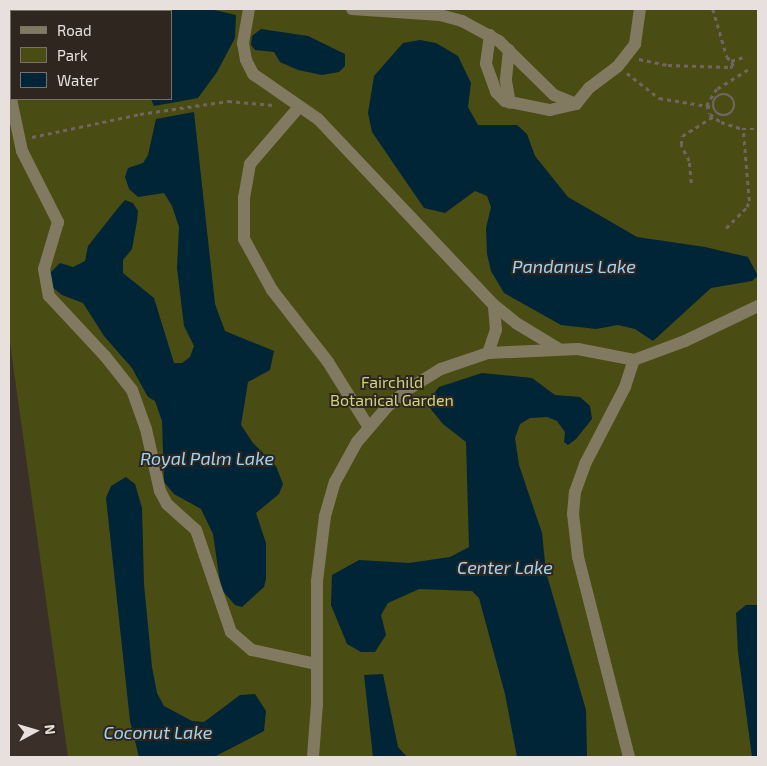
<!DOCTYPE html>
<html>
<head>
<meta charset="utf-8">
<style>
  body { margin:0 }
  #map { position:relative; width:767px; height:766px; overflow:hidden; background:#3a2f29; font-family:"Exo 2",sans-serif }
  div>[style] { position:absolute }
  [style*='--x'] { left:calc(var(--x)*1px); top:calc(var(--y)*1px); width:calc(var(--w)*1px); rotate:calc(var(--a)*1deg) }
  .green>* { inset:0; background:#494c13 }
  .water>* { inset:0; background:#002537 }
  .path>* { height:2.5px; margin-top:-1.25px; transform-origin:0; background:repeating-linear-gradient(90deg,#706661 0 4px,transparent 0 8px) }
  .path>.ring { margin:-1.25px; padding:0; box-sizing:content-box; background:none; border:2.5px solid #706661; border-radius:50% }
  .minor>* { height:12px; margin:-6px; padding:0 6px; transform-origin:6px; border-radius:6px; background:#827a60 }
  span { translate:-50% -50%; white-space:nowrap; text-align:center; line-height:1.15; -webkit-text-stroke:4px #302620; paint-order:stroke }
  .park-label { font-size:16px; color:#ced678 }
  .water-label { font-size:18px; color:#9fd5f4; font-style:italic }
  .frame { position:absolute; inset:0; border:10px solid #e7e0dc; pointer-events:none }
  .legend { position:absolute; left:10px; top:10px; width:162px; height:90px; box-sizing:border-box; background:#302620; border:1px solid #79706b; margin:0; padding:6px 9px; list-style:none; font-size:15px; color:#e7e0dc }
  .legend li { display:flex; align-items:center; gap:10px; height:25px }
  .legend b { width:25px; border:1px solid #79706b }
  .north { position:absolute; left:10px; top:706px; width:50px; height:50px; -webkit-text-stroke:4px #302620; paint-order:stroke; rotate:84deg; font-size:14px; font-weight:700; line-height:20px; text-align:center; color:#e7e0dc }
  .north::after { content:''; display:block; margin:auto; width:18px; height:22px; background:#e7e0dc; clip-path:polygon(50% 0,100% 100%,50% 72%,0 100%) }
</style>
</head>
<body>
<div id="map">
  <div class="green">
    <i style="clip-path:polygon(evenodd,9px 9px,758px 9px,758px 757px,68px 757px,9px 336px,9px 9px,11px 11px,171px 11px,171px 99px,11px 99px,11px 11px)"></i>
  </div>
  <div class="water">
    <i style="clip-path:polygon(69px 9px,210px 9px,236px 15px,235px 38px,217px 72px,198px 98px,154px 106px,151px 99px,171px 99px,171px 11px)"></i>
    <i style="clip-path:polygon(261px 29px,308px 36px,345px 54px,345px 66px,339px 72px,322px 75px,298px 70px,280px 62px,274px 52px,255px 50px,251px 45px,252px 36px)"></i>
    <i style="clip-path:polygon(420px 40px,436px 43px,458px 56px,471px 83px,468px 107px,478px 125px,517px 125px,527px 134px,535px 156px,568px 197px,637px 237px,705px 247px,748px 257px,758px 276px,752px 281px,711px 288px,653px 341px,635px 329px,618px 325px,596px 329px,561px 325px,504px 293px,491px 271px,487px 254px,486px 228px,491px 207px,487px 196px,475px 191px,445px 213px,424px 208px,372px 132px,368px 113px,374px 76px,403px 43px)"></i>
    <i style="clip-path:polygon(194px 112px,215px 304px,225px 331px,274px 351px,270px 370px,248px 382px,241px 425px,253px 443px,276px 466px,283px 484px,279px 494px,256px 513px,266px 543px,266px 579px,264px 587px,242px 607px,235px 605px,221px 589px,213px 534px,201px 509px,174px 494px,164px 482px,162px 421px,155px 401px,148px 397px,132px 368px,104px 336px,83px 303px,62px 295px,52px 287px,50px 273px,60px 263px,73px 267px,85px 261px,88px 246px,118px 208px,125px 200px,133px 203px,138px 211px,137px 221px,132px 249px,123px 260px,123px 273px,154px 298px,174px 363px,182px 363px,190px 357px,194px 346px,184px 326px,177px 268px,179px 227px,172px 206px,164px 193px,138px 197px,129px 189px,125px 177px,128px 168px,143px 163px,148px 155px,156px 119px)"></i>
    <i style="clip-path:polygon(482px 373px,532px 378px,555px 395px,580px 397px,590px 406px,592px 419px,576px 439px,568px 445px,564px 442px,565px 432px,557px 421px,547px 417px,530px 418px,520px 424px,515px 438px,519px 465px,542px 533px,546px 572px,586px 710px,587px 757px,517px 757px,505px 694px,479px 598px,472px 591px,419px 589px,388px 603px,381px 615px,386px 635px,375px 652px,361px 652px,347px 644px,331px 605px,332px 575px,359px 560px,409px 563px,450px 557px,469px 547px,466px 442px,443px 424px,430px 408px,431px 397px,439px 387px)"></i>
    <i style="clip-path:polygon(126px 477px,135px 484px,142px 508px,144px 584px,152px 667px,157px 693px,164px 706px,192px 721px,204px 722px,240px 695px,255px 694px,266px 711px,264px 731px,214px 757px,139px 757px,130px 721px,106px 498px,111px 486px)"></i>
    <i style="clip-path:polygon(746px 605px,758px 605px,758px 757px,752px 757px,738px 652px,736px 613px)"></i>
    <i style="clip-path:polygon(383px 674px,398px 747px,407px 757px,373px 757px,364px 675px)"></i>
  </div>
  <div class="path">
    <i style="--x:713;--y:9;--w:50;--a:73.7"></i>
    <i style="--x:727;--y:57;--w:6;--a:45"></i>
    <i style="--x:731;--y:61;--w:16;--a:-18"></i>
    <i style="--x:639;--y:59;--w:30;--a:12"></i>
    <i style="--x:668;--y:65;--w:62;--a:1.8"></i>
    <i style="--x:730;--y:67;--w:3;--a:-18"></i>
    <i style="--x:733;--y:66;--w:5;--a:-112"></i>
    <i style="--x:748;--y:70;--w:36;--a:148"></i>
    <i style="--x:717;--y:89;--w:19;--a:122"></i>
    <i style="--x:707;--y:105;--w:9;--a:72"></i>
    <i style="--x:710;--y:114;--w:14;--a:36"></i>
    <i style="--x:721;--y:122;--w:22;--a:18"></i>
    <i style="--x:742;--y:129;--w:16;--a:0"></i>
    <i style="--x:627;--y:73;--w:41;--a:38"></i>
    <i style="--x:659;--y:98;--w:55;--a:9.5"></i>
    <i class="ring" style="left:713px;top:94px;width:19.5px;height:19.5px"></i>
    <i style="--x:32;--y:137;--w:110;--a:-12"></i>
    <i style="--x:140;--y:114;--w:89;--a:-8.4"></i>
    <i style="--x:228;--y:101;--w:45;--a:5.1"></i>
    <i style="--x:691;--y:183;--w:22;--a:-95"></i>
    <i style="--x:689;--y:161;--w:18;--a:-117"></i>
    <i style="--x:681;--y:145;--w:9;--a:-84"></i>
    <i style="--x:682;--y:136;--w:36;--a:-32"></i>
    <i style="--x:726;--y:228;--w:30;--a:-45"></i>
    <i style="--x:747;--y:207;--w:6;--a:-72"></i>
    <i style="--x:749;--y:201;--w:72;--a:-94.8"></i>
  </div>
  <div class="minor">
    <i style="--x:249;--y:9;--w:35;--a:100"></i>
    <i style="--x:243;--y:43;--w:17;--a:80"></i>
    <i style="--x:246;--y:60;--w:16;--a:63"></i>
    <i style="--x:253;--y:74;--w:79;--a:34.7"></i>
    <i style="--x:318;--y:119;--w:256;--a:46.6"></i>
    <i style="--x:494;--y:305;--w:28;--a:39"></i>
    <i style="--x:516;--y:323;--w:50;--a:31.2"></i>
    <i style="--x:352;--y:9;--w:88;--a:3.9"></i>
    <i style="--x:440;--y:15;--w:23;--a:15"></i>
    <i style="--x:462;--y:21;--w:42;--a:28.4"></i>
    <i style="--x:499;--y:41;--w:77;--a:44.5"></i>
    <i style="--x:554;--y:95;--w:24;--a:22"></i>
    <i style="--x:576;--y:104;--w:21;--a:-51"></i>
    <i style="--x:589;--y:88;--w:36;--a:-37"></i>
    <i style="--x:618;--y:66;--w:28;--a:-52"></i>
    <i style="--x:635;--y:44;--w:35;--a:-82"></i>
    <i style="--x:14;--y:11;--w:2;--a:-63"></i>
    <i style="--x:490;--y:35;--w:29;--a:98"></i>
    <i style="--x:486;--y:64;--w:30;--a:70"></i>
    <i style="--x:496;--y:92;--w:13;--a:45"></i>
    <i style="--x:505;--y:101;--w:46;--a:11.3"></i>
    <i style="--x:550;--y:110;--w:27;--a:-13"></i>
    <i style="--x:509;--y:50;--w:31;--a:96"></i>
    <i style="--x:506;--y:81;--w:22;--a:80"></i>
    <i style="--x:11;--y:99;--w:53;--a:78.1"></i>
    <i style="--x:22;--y:151;--w:80;--a:63.1"></i>
    <i style="--x:58;--y:222;--w:49;--a:106.6"></i>
    <i style="--x:44;--y:269;--w:27;--a:80"></i>
    <i style="--x:49;--y:296;--w:82;--a:47"></i>
    <i style="--x:105;--y:356;--w:43;--a:51.5"></i>
    <i style="--x:132;--y:390;--w:41;--a:70.3"></i>
    <i style="--x:146;--y:429;--w:64;--a:77.3"></i>
    <i style="--x:160;--y:491;--w:15;--a:62"></i>
    <i style="--x:167;--y:504;--w:39;--a:42"></i>
    <i style="--x:196;--y:530;--w:108;--a:71.1"></i>
    <i style="--x:231;--y:632;--w:28;--a:41"></i>
    <i style="--x:252;--y:650;--w:66;--a:12.3"></i>
    <i style="--x:299;--y:107;--w:75;--a:130.7"></i>
    <i style="--x:250;--y:164;--w:34;--a:100"></i>
    <i style="--x:244;--y:197;--w:42;--a:90"></i>
    <i style="--x:244;--y:239;--w:58;--a:61.2"></i>
    <i style="--x:272;--y:290;--w:91;--a:52.1"></i>
    <i style="--x:328;--y:362;--w:75;--a:58"></i>
    <i style="--x:488;--y:353;--w:24;--a:-71"></i>
    <i style="--x:496;--y:330;--w:25;--a:-95"></i>
    <i style="--x:313;--y:757;--w:53;--a:-85.7"></i>
    <i style="--x:317;--y:704;--w:123;--a:-90"></i>
    <i style="--x:317;--y:581;--w:65;--a:-83"></i>
    <i style="--x:325;--y:516;--w:35;--a:-74"></i>
    <i style="--x:335;--y:482;--w:46;--a:-61.2"></i>
    <i style="--x:357;--y:442;--w:46;--a:-49.4"></i>
    <i style="--x:387;--y:407;--w:26;--a:-40"></i>
    <i style="--x:407;--y:390;--w:40;--a:-32"></i>
    <i style="--x:441;--y:369;--w:50;--a:-18.8"></i>
    <i style="--x:488;--y:353;--w:90;--a:-2.5"></i>
    <i style="--x:578;--y:349;--w:57;--a:11.1"></i>
    <i style="--x:634;--y:360;--w:54;--a:-20.4"></i>
    <i style="--x:685;--y:341;--w:81;--a:-25.6"></i>
    <i style="--x:629;--y:757;--w:206;--a:-104.3"></i>
    <i style="--x:578;--y:557;--w:43;--a:-96.6"></i>
    <i style="--x:573;--y:514;--w:22;--a:-85"></i>
    <i style="--x:575;--y:492;--w:30;--a:-70"></i>
    <i style="--x:585;--y:464;--w:87;--a:-62.5"></i>
    <i style="--x:625;--y:387;--w:28;--a:-72"></i>
  </div>
  <div class="park-label">
    <span style="left:392px;top:391px">Fairchild<br>Botanical Garden</span>
  </div>
  <div class="water-label">
    <span style="left:574px;top:266px">Pandanus Lake</span>
    <span style="left:207px;top:458px">Royal Palm Lake</span>
    <span style="left:505px;top:567px">Center Lake</span>
    <span style="left:158px;top:732px">Coconut Lake</span>
  </div>
  <div class="frame"></div>
  <ul class="legend">
  <li><b style="height:6px;background:#827a60"></b>Road</li>
  <li><b style="height:14px;background:#494c13"></b>Park</li>
  <li><b style="height:14px;background:#002537"></b>Water</li>
  </ul>
  <div class="north">N</div>
</div>
</body>
</html>
